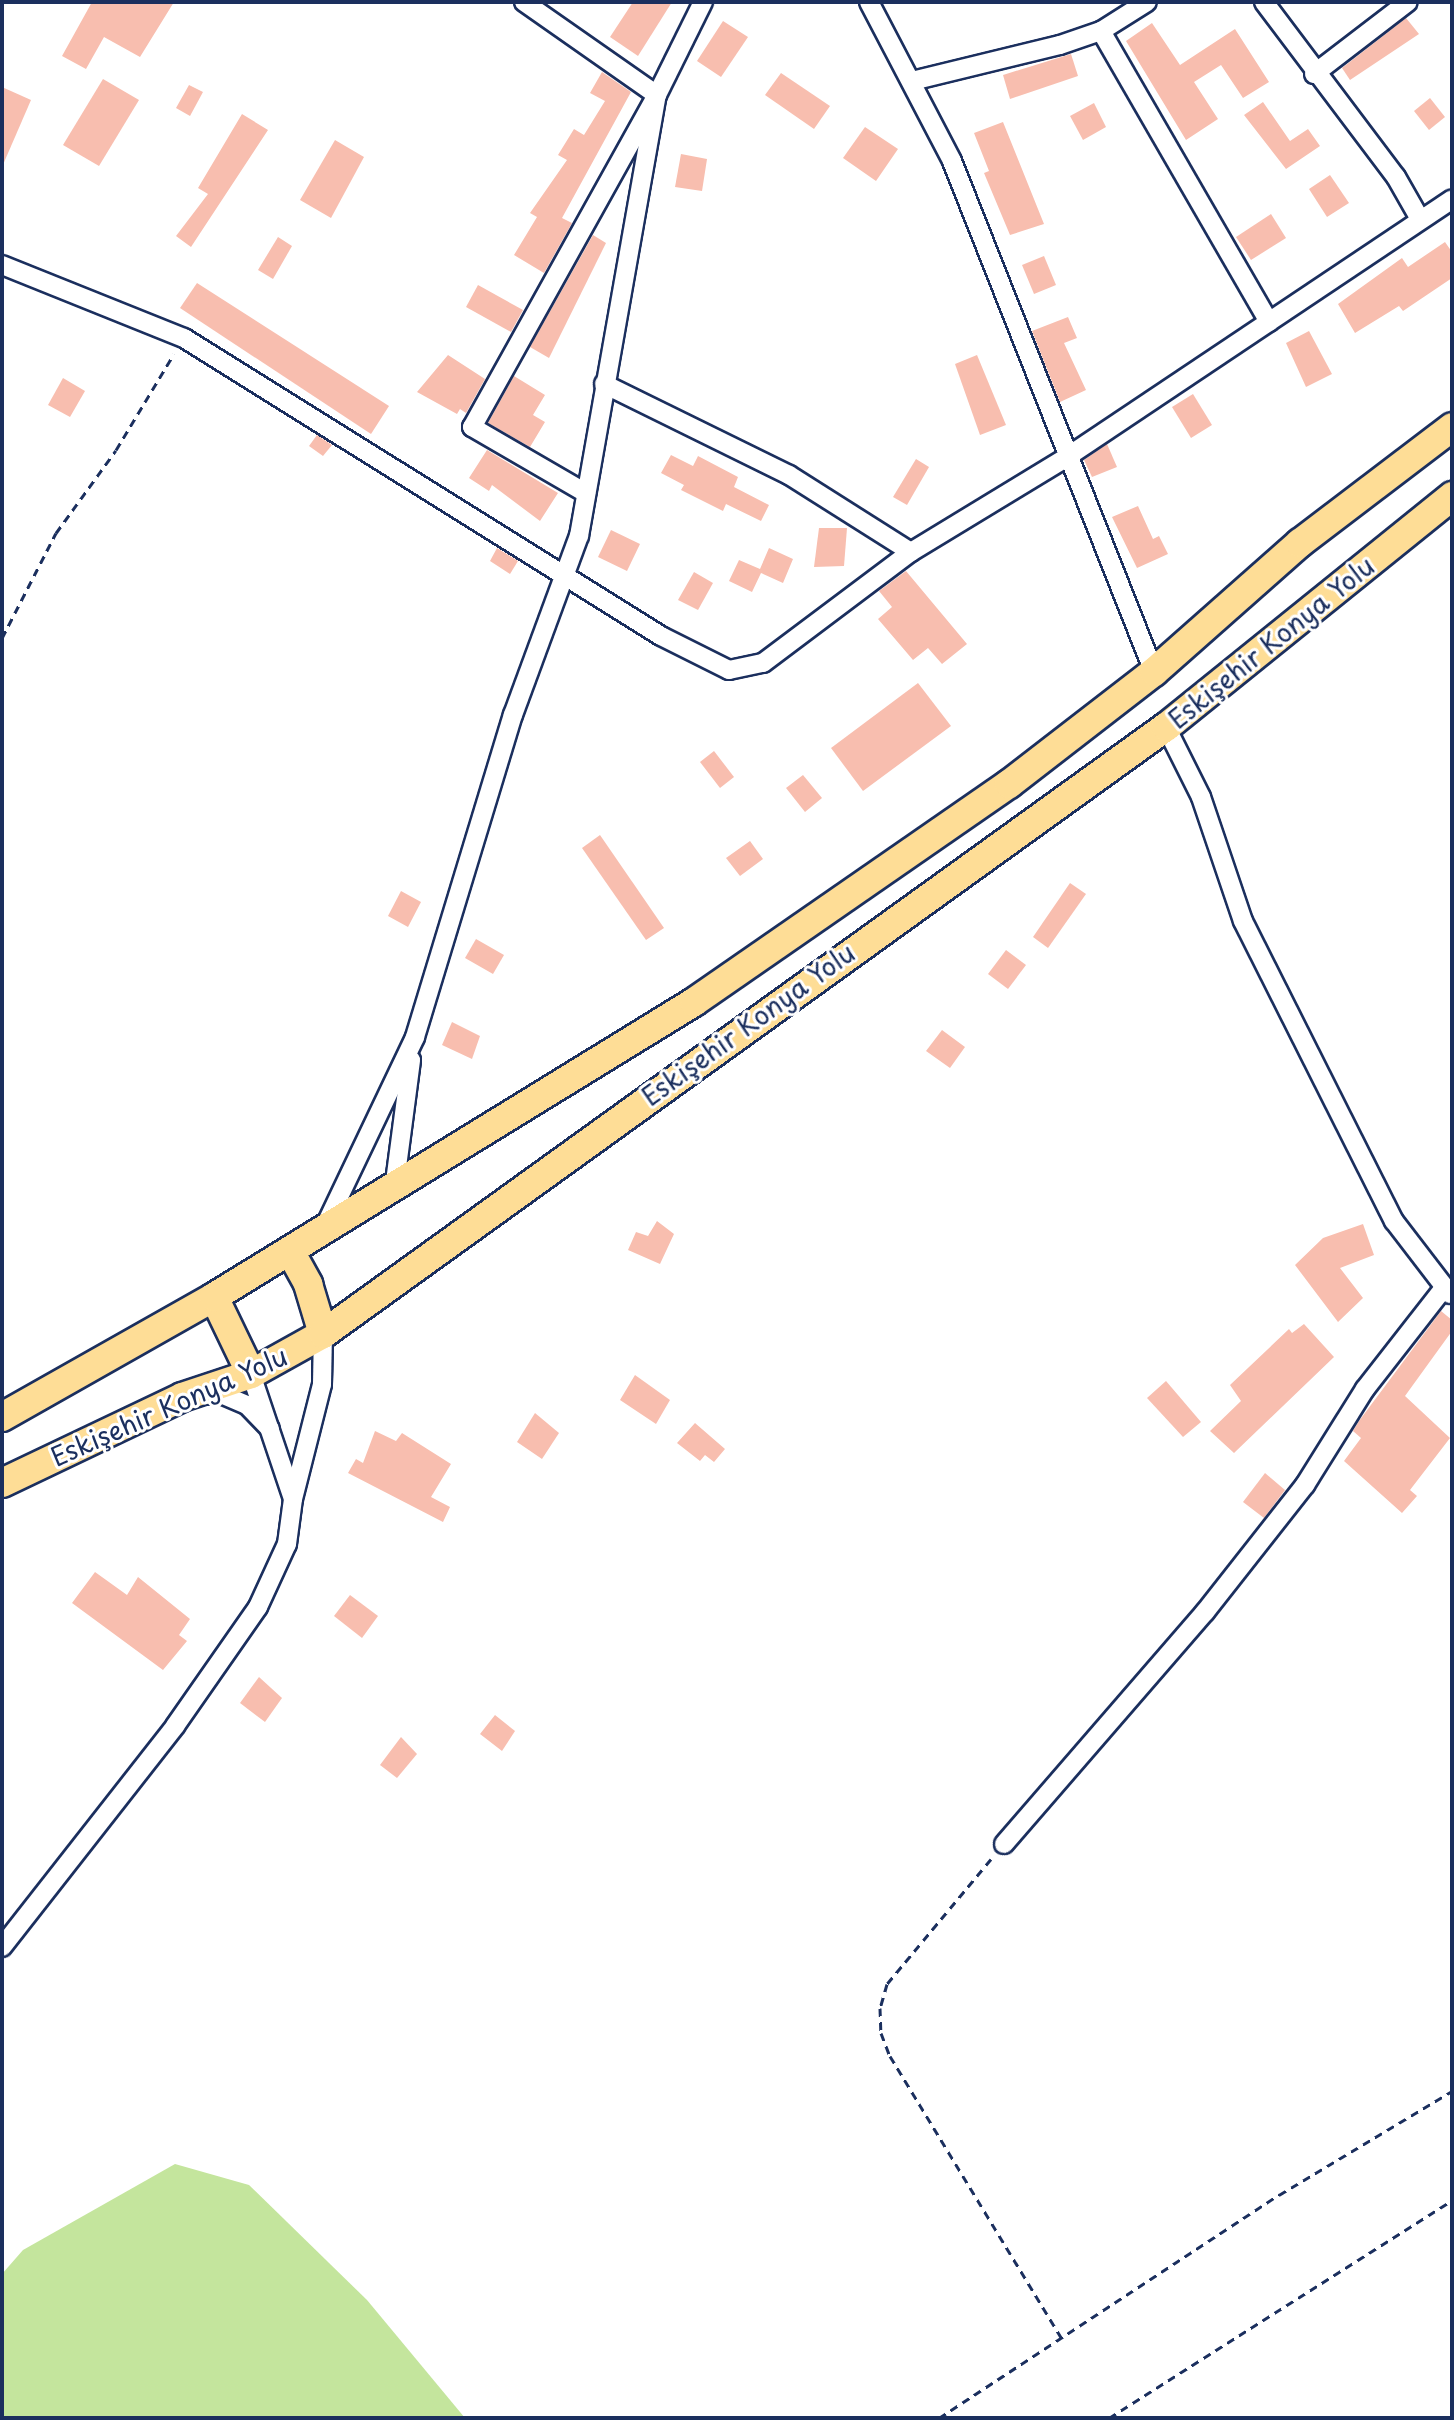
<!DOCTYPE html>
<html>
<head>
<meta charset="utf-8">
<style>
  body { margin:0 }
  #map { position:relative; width:1454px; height:2420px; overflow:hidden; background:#fff; font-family:"Playpen Sans",sans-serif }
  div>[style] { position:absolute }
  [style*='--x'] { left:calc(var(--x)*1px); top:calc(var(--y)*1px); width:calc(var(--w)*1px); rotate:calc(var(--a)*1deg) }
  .green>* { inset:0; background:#c4e59d }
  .building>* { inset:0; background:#f8beaf }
  .path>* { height:3px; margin-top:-1.5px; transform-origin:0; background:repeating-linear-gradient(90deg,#1b2f5e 0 8px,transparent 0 14px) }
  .roads { filter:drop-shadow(2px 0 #1b2f5e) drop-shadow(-2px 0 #1b2f5e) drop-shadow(0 2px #1b2f5e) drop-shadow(0 -2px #1b2f5e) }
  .minor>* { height:18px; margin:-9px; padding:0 9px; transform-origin:9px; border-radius:9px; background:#fff }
  .highway>* { height:28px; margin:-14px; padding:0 14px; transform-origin:14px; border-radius:14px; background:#fedd96 }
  span { translate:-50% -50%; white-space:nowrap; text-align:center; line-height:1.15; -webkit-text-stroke:6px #fff; paint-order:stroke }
  .street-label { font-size:26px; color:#1b2f5e }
  .frame { position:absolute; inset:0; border:4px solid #1b2f5e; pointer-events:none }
</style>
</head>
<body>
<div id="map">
  <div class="green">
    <i style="clip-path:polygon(175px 2164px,249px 2185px,367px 2300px,465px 2418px,2px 2418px,2px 2274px,23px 2250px)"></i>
  </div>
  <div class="building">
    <i style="clip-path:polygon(92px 2px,174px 2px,140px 57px,104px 37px,86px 69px,62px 56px)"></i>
    <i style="clip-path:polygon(633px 2px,672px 2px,638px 56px,610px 37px)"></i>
    <i style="clip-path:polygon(1406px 18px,1419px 34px,1350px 80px,1342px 68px)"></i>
    <i style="clip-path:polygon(723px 21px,748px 37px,721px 77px,697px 61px)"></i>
    <i style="clip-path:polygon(1152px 23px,1180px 65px,1235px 29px,1269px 82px,1243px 98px,1221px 65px,1194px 82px,1218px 119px,1186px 140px,1126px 41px)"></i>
    <i style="clip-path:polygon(1071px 54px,1078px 76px,1010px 99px,1003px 75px)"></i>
    <i style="clip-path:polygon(602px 72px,631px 92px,562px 218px,572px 223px,544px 273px,514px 255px,537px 217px,530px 213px,567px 160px,558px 155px,574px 129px,584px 135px,605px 101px,590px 93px)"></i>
    <i style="clip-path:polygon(781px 73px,830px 106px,814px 129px,765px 95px)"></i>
    <i style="clip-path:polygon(103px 79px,139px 100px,99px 166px,63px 145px)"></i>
    <i style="clip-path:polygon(189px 85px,203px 92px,190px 116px,176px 108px)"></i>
    <i style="clip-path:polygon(2px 87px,31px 100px,2px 167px)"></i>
    <i style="clip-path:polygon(1430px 98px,1445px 117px,1429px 130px,1414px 111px)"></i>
    <i style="clip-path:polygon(1263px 102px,1290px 141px,1308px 129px,1320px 146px,1286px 169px,1244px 115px)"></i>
    <i style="clip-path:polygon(1094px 103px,1106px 127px,1083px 140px,1070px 116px)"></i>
    <i style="clip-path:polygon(242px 114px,268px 130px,191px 247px,176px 236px,208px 194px,198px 188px)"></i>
    <i style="clip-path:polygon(1003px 122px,1044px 224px,1010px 235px,984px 173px,989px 171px,974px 133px)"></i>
    <i style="clip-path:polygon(865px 127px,898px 149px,876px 181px,843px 158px)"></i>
    <i style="clip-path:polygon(335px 140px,364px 157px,331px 218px,300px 200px)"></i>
    <i style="clip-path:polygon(681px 154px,707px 159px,702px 191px,675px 187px)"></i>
    <i style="clip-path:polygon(1330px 175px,1349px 203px,1327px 217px,1309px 189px)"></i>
    <i style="clip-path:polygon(1271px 214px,1286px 238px,1251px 260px,1236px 237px)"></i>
    <i style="clip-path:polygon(593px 235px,606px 243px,549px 358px,530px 347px)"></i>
    <i style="clip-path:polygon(278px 237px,292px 246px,273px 279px,258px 270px)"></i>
    <i style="clip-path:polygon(1445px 242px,1452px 252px,1452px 278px,1403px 311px,1399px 306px,1355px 333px,1338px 304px,1402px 258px,1408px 267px)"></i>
    <i style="clip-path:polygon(1044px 256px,1056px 285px,1034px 294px,1022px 265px)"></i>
    <i style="clip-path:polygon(197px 283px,389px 406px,371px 434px,180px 308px)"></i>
    <i style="clip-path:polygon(478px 285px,523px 310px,511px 332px,466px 307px)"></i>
    <i style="clip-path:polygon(1068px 317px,1077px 338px,1064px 343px,1086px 390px,1060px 402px,1032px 331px)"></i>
    <i style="clip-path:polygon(1309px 331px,1332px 374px,1306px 387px,1286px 343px)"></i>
    <i style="clip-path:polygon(448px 355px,485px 379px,466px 413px,460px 409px,457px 414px,417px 392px)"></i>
    <i style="clip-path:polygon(977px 355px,1006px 425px,980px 435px,955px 364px)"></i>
    <i style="clip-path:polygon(514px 376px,545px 395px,533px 415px,545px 422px,530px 447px,488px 423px)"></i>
    <i style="clip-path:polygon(63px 378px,85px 391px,70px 417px,48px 405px)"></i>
    <i style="clip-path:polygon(1193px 394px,1212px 425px,1191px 438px,1172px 407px)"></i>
    <i style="clip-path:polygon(317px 435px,332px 445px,323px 456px,309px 446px)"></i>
    <i style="clip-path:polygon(1107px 444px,1117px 467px,1092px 477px,1084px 460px)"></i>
    <i style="clip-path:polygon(487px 450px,558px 493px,540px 521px,492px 485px,489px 491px,469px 478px)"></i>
    <i style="clip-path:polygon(671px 455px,693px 466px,698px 456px,738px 477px,734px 487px,769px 505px,761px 521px,726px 504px,723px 511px,681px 490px,684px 485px,661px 473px)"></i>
    <i style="clip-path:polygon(916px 459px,929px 467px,907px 505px,893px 497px)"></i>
    <i style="clip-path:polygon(1138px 506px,1153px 539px,1159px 536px,1168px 554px,1137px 568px,1112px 517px)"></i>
    <i style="clip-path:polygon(819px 528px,847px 528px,844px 566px,814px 567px)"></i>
    <i style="clip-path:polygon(611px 530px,640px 544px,627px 571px,598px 557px)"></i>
    <i style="clip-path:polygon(497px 548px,518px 561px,510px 574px,490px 561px)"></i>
    <i style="clip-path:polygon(769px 548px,793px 559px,783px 583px,761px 573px,752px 592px,729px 581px,739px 560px,760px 569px)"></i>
    <i style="clip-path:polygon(906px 571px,967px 644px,942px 664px,928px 648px,913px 660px,878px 619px,892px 607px,879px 591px)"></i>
    <i style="clip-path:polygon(694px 572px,713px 583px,698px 610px,678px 600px)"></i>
    <i style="clip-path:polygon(918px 683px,951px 726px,863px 791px,831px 748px)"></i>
    <i style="clip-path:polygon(714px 751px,734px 777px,720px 788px,700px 762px)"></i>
    <i style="clip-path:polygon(803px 775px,822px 798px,805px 812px,786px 788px)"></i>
    <i style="clip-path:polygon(600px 835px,664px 928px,646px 940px,582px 848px)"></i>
    <i style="clip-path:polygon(750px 841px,763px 859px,740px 876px,726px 858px)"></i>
    <i style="clip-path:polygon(1070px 883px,1086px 894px,1048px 948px,1033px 937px)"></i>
    <i style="clip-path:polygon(401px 891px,421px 902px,408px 927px,388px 916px)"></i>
    <i style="clip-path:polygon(476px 939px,504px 955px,493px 974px,465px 958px)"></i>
    <i style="clip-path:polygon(1006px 950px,1026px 965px,1008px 989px,988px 974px)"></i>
    <i style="clip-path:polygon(452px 1022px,480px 1036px,472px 1059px,442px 1045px)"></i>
    <i style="clip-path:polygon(942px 1030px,965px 1047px,950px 1068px,926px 1051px)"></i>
    <i style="clip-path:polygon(657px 1221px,674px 1234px,660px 1264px,628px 1250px,636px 1232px,648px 1236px)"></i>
    <i style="clip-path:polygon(1363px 1224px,1374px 1255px,1340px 1268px,1363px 1298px,1338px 1322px,1295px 1265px,1323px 1238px)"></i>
    <i style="clip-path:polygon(1441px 1311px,1452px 1320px,1452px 1331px,1405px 1396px,1450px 1438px,1410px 1490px,1417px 1496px,1402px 1513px,1344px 1461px,1361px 1438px,1353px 1431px,1359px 1421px)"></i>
    <i style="clip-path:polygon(1304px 1324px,1334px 1357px,1234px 1453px,1210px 1431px,1241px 1401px,1230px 1385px,1289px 1329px,1292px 1333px)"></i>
    <i style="clip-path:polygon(635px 1375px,670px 1400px,656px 1424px,620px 1400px)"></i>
    <i style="clip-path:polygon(1166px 1381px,1201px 1422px,1183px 1437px,1147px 1398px)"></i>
    <i style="clip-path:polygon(535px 1413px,559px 1433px,542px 1459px,517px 1442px)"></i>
    <i style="clip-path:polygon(695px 1423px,725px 1449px,714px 1462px,705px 1455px,700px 1461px,677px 1443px)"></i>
    <i style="clip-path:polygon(375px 1431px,396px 1441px,402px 1433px,451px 1464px,431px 1497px,450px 1507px,443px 1522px,348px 1473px,356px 1459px,363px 1463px)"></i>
    <i style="clip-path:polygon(1265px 1473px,1285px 1490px,1264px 1518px,1243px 1502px)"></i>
    <i style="clip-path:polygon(95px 1572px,127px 1595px,138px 1577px,190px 1619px,179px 1635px,187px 1641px,163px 1670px,72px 1603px)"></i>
    <i style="clip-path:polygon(350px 1595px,378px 1616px,362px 1638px,334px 1616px)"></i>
    <i style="clip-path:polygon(259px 1677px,282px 1698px,265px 1722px,240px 1703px)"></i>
    <i style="clip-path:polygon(495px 1715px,515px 1731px,502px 1751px,480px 1734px)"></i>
    <i style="clip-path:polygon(401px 1737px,417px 1754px,397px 1778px,380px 1765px)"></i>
  </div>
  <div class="path">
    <i style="--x:2;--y:638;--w:118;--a:-62.8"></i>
    <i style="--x:56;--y:533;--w:102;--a:-54.1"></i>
    <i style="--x:116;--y:450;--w:112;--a:-58.9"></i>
    <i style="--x:991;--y:1859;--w:163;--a:129.8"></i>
    <i style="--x:887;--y:1984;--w:25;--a:106"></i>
    <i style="--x:880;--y:2008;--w:25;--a:88"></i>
    <i style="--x:881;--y:2033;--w:25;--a:69"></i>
    <i style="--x:890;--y:2056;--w:333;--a:58.7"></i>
    <i style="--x:939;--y:2418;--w:407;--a:-33.3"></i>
    <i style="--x:1279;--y:2195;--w:202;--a:-31"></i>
    <i style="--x:1109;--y:2418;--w:406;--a:-32.4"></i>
  </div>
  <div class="roads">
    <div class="minor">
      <i style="--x:524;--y:2;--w:162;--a:35"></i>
      <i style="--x:657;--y:95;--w:380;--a:119.1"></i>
      <i style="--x:472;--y:427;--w:132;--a:30.1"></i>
      <i style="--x:869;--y:2;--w:179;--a:62.4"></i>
      <i style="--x:952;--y:161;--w:549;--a:68.43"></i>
      <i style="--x:1264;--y:2;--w:219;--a:53"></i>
      <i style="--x:1396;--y:177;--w:48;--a:60.3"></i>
      <i style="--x:1101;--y:31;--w:336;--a:60"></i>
      <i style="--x:1314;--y:74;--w:118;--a:-37.5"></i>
      <i style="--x:912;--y:81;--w:152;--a:-13.7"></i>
      <i style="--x:1060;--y:45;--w:43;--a:-18.9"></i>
      <i style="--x:1101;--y:31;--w:54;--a:-32.2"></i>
      <i style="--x:2;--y:265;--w:196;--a:21.9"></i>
      <i style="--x:184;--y:338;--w:562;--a:31.99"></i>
      <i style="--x:661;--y:636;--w:76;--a:26.6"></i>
      <i style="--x:729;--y:670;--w:35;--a:-12"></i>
      <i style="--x:763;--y:663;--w:185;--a:-36.9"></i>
      <i style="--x:911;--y:552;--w:183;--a:-31.3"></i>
      <i style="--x:1067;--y:457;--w:463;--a:-33.8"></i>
      <i style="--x:604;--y:384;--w:206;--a:26.2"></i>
      <i style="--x:789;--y:475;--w:144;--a:32.3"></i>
      <i style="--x:1166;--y:727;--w:78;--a:63.4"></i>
      <i style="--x:1201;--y:797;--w:131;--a:71.3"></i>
      <i style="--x:1243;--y:921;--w:336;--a:63.3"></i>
      <i style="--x:1394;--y:1221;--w:92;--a:52.5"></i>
      <i style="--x:395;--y:1182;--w:123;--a:-82.5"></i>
      <i style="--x:326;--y:1224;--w:207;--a:-64.5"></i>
      <i style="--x:415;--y:1037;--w:337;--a:-73.1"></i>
      <i style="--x:513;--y:715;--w:191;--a:-69.8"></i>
      <i style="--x:579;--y:536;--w:448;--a:-80"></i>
      <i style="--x:657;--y:95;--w:104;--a:-63.7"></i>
      <i style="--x:251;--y:1374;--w:129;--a:71.4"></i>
      <i style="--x:204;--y:1395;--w:17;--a:-3"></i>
      <i style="--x:221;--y:1394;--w:28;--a:23"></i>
      <i style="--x:247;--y:1405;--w:33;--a:46"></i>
      <i style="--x:1004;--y:1844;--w:307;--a:-49.1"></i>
      <i style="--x:1205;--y:1612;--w:162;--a:-51.8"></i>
      <i style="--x:1305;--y:1485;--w:113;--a:-58"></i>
      <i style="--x:1365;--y:1389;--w:128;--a:-52"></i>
      <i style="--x:2;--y:1947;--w:281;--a:-51.9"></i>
      <i style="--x:175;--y:1726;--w:145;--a:-55.1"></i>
      <i style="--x:258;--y:1607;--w:69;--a:-65.3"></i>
      <i style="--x:287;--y:1544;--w:45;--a:-82.4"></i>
      <i style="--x:293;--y:1499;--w:119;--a:-75.8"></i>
      <i style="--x:322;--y:1384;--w:50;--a:-88.9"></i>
    </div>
    <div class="highway">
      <i style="--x:290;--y:1251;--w:38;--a:61"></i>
      <i style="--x:308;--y:1284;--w:52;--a:73.3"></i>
      <i style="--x:214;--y:1297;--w:85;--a:64.3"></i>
      <i style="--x:2;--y:1417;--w:244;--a:-29.5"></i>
      <i style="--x:214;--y:1297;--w:563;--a:-31.57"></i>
      <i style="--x:694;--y:1002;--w:383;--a:-34.7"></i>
      <i style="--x:1009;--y:784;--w:183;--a:-37.7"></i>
      <i style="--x:1154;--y:672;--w:195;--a:-41.5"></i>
      <i style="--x:1300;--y:543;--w:191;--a:-37.3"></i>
      <i style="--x:2;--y:1483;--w:199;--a:-25.5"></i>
      <i style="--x:182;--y:1397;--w:73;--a:-18.4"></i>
      <i style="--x:251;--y:1374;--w:82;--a:-29.1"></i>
      <i style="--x:323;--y:1334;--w:1039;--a:-35.76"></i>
      <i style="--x:1166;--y:727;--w:368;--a:-38.9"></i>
    </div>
  </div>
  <div class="street-label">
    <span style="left:1271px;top:642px;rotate:-39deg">Eskişehir Konya Yolu</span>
    <span style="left:748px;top:1024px;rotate:-36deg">Eskişehir Konya Yolu</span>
    <span style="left:169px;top:1406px;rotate:-24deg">Eskişehir Konya Yolu</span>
  </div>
  <div class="frame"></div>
</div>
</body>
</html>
